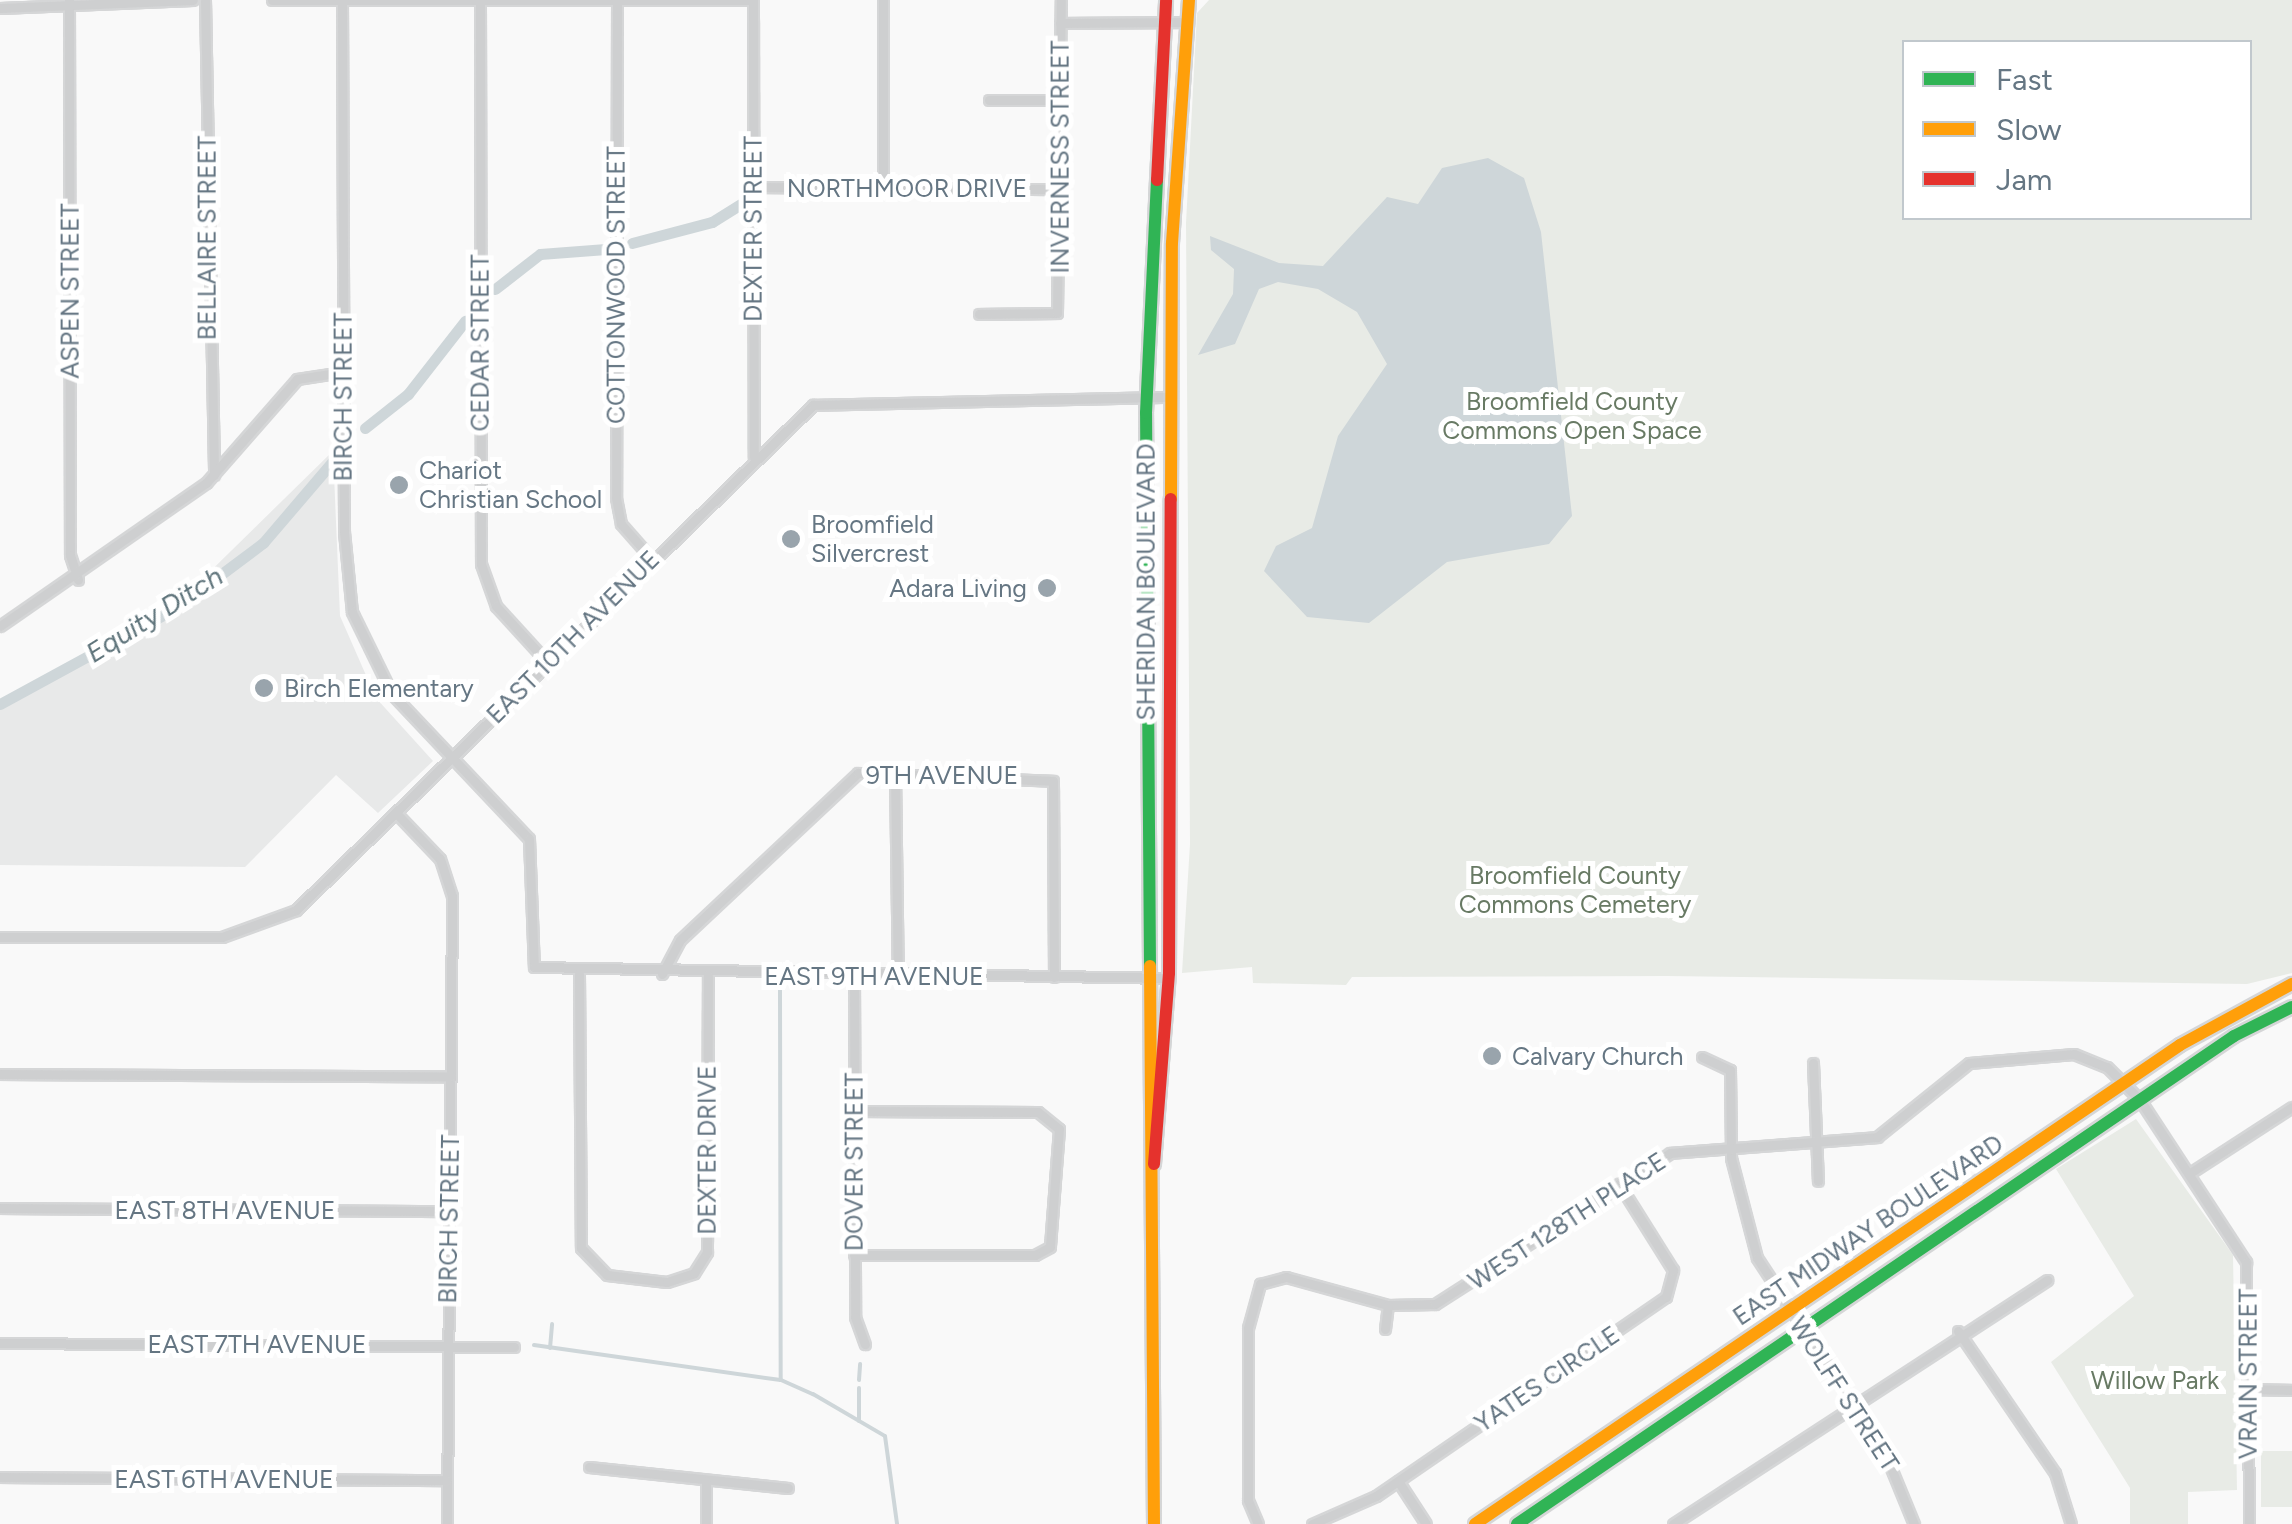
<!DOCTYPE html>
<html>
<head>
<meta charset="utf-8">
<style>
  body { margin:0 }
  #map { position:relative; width:2292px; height:1524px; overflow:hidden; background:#f9f9f9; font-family:Figtree,sans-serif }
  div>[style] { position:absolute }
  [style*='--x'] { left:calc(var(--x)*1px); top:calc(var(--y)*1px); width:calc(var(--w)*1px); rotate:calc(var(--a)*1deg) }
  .built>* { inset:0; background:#e8e9e9 }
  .green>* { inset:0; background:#e8ebe6 }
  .water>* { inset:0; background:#ced6d9 }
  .stream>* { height:4px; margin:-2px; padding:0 2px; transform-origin:2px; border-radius:2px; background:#ced6d9 }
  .canal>* { height:11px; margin:-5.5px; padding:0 5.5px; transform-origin:5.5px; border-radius:5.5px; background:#ced6d9 }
  .roads { filter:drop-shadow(2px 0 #d5d6d7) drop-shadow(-2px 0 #d5d6d7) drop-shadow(0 2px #d5d6d7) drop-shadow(0 -2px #d5d6d7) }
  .street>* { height:9px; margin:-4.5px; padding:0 4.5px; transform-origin:4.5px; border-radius:4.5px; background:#cecfd0 }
  .fast>* { height:12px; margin:-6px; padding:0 6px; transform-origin:6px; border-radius:6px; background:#30b455 }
  .slow>* { height:12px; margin:-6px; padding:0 6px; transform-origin:6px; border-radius:6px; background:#ff9f0a }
  .jam>* { height:12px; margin:-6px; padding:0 6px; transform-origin:6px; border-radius:6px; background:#e5322d }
  .dots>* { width:28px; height:28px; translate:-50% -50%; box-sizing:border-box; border:5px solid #fff; border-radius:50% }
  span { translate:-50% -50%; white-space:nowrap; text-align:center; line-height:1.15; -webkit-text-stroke:10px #fff; paint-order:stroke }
  .street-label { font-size:25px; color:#657683 }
  .park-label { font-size:25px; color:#687a64 }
  .poi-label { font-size:25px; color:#657683 }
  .left { translate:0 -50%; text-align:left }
  .right { translate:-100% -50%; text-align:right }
  .water-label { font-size:28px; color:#60757c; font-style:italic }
  .legend { position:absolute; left:1902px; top:40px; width:350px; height:180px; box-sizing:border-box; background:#fff; border:2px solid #c1c8cd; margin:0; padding:12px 18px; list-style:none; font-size:30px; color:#657683 }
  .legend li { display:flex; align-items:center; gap:20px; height:50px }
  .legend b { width:50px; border:2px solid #c1c8cd }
</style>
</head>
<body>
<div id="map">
  <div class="built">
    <i style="clip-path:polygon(333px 451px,340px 616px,376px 698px,433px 761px,378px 813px,336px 775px,245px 867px,0 865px,0 701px,183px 598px)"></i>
  </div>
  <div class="green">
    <i style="clip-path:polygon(evenodd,1209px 0,2292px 0,2292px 973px,2247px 984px,1667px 976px,1352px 977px,1346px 985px,1253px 983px,1252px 967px,1182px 973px,1190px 844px,1186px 223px,1197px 13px,1209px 0,1904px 42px,2250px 42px,2250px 218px,1904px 218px,1904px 42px)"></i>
    <i style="clip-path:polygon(2136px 1119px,2233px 1255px,2237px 1490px,2188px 1492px,2188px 1524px,2130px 1524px,2130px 1488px,2051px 1362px,2134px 1296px,2056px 1169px)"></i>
    <i style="clip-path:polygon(2261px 1451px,2292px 1451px,2292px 1507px,2261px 1507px)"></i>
  </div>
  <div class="water">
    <i style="clip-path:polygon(1488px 158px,1524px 178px,1541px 232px,1572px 516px,1549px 544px,1447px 562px,1369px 623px,1307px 617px,1264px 571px,1276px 546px,1312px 528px,1338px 436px,1387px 364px,1357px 312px,1318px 289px,1278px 282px,1259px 289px,1235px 344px,1198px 355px,1233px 294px,1234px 269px,1211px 250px,1210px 236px,1279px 263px,1323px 266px,1387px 197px,1418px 204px,1442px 168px)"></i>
  </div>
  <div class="stream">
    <i style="--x:780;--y:990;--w:390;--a:89.9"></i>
    <i style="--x:534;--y:1345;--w:249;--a:8.1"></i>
    <i style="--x:781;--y:1380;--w:35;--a:24"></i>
    <i style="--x:813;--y:1394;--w:83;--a:30.3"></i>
    <i style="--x:885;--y:1436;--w:89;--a:82.2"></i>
    <i style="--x:550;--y:1348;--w:24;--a:-85"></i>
    <i style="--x:859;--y:1380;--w:16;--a:-86"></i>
    <i style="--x:859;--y:1421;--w:33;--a:-90"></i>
  </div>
  <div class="canal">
    <i style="--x:632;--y:243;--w:83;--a:-14.7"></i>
    <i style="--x:712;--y:222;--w:34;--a:-32"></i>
    <i style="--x:495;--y:289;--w:57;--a:-37.9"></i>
    <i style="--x:540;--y:254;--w:66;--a:-4.3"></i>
    <i style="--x:365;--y:428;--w:55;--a:-38.3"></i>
    <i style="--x:408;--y:394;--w:93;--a:-52"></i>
    <i style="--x:0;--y:704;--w:200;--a:-28.6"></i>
    <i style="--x:176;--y:608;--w:109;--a:-36.8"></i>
    <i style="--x:263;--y:543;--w:108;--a:-49.5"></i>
  </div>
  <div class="roads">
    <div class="street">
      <i style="--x:69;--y:0;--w:555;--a:89.9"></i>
      <i style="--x:70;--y:555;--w:26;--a:72"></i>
      <i style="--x:205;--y:0;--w:475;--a:88.9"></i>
      <i style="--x:272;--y:0;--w:481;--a:0"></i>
      <i style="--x:342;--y:0;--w:532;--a:89.78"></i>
      <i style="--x:344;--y:532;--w:80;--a:84.3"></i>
      <i style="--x:352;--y:612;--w:91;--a:64"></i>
      <i style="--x:392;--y:694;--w:199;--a:46.6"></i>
      <i style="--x:529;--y:839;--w:128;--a:87.8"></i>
      <i style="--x:534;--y:967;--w:634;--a:0.99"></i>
      <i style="--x:480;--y:0;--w:564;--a:89.9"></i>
      <i style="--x:481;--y:564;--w:45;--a:70.3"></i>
      <i style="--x:496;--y:606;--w:77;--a:47.6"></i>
      <i style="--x:617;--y:0;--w:498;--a:90.1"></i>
      <i style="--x:616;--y:498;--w:26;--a:79"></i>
      <i style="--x:621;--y:524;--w:45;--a:48.6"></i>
      <i style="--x:753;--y:0;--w:457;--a:89.9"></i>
      <i style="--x:0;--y:8;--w:193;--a:-2.4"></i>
      <i style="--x:1060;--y:23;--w:128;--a:-0.4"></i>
      <i style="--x:989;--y:100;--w:71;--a:0"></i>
      <i style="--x:753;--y:187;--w:307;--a:0.4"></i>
      <i style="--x:883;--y:188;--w:188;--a:-90"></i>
      <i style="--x:979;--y:314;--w:78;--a:-0.7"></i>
      <i style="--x:1057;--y:313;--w:313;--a:-89.3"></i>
      <i style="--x:0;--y:626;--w:251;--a:-34.8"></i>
      <i style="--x:206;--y:483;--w:138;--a:-48.8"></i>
      <i style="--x:297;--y:379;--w:47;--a:-8.7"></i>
      <i style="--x:895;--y:773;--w:204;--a:89.2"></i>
      <i style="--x:397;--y:814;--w:62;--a:46.3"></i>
      <i style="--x:440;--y:859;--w:39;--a:72"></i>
      <i style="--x:452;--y:896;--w:628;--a:90.46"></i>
      <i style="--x:0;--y:937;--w:222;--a:0"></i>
      <i style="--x:222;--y:937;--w:79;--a:-20"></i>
      <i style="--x:296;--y:910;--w:723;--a:-44.33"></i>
      <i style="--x:813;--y:405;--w:356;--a:-1.3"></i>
      <i style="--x:579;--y:974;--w:274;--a:89.6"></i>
      <i style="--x:581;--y:1248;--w:37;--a:46"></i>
      <i style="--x:607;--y:1275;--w:60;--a:6.7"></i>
      <i style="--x:667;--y:1282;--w:28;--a:-18"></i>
      <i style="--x:694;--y:1273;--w:25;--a:-58"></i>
      <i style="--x:707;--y:1252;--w:277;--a:-89.8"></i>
      <i style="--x:662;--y:974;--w:38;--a:-62"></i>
      <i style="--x:680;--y:940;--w:244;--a:-43.2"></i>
      <i style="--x:858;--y:773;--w:195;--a:2.3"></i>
      <i style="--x:1053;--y:781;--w:196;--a:89.7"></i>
      <i style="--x:854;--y:976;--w:341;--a:89.8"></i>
      <i style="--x:855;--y:1317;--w:29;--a:70"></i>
      <i style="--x:1702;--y:1057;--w:31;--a:25"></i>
      <i style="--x:1730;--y:1070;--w:88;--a:89.3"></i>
      <i style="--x:1731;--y:1158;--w:103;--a:75.4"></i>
      <i style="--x:1757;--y:1258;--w:231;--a:56.7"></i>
      <i style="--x:1884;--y:1451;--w:79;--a:67.7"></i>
      <i style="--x:1813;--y:1063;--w:118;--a:87.6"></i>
      <i style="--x:0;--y:1074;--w:451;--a:0.3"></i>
      <i style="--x:854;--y:1111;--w:184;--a:0.3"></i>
      <i style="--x:1038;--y:1112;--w:27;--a:39"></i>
      <i style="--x:1059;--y:1129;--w:118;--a:94.4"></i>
      <i style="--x:1050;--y:1247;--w:17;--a:152"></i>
      <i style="--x:1035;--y:1255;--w:181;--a:180"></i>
      <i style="--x:2190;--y:1173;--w:121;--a:-32.9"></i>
      <i style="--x:0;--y:1208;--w:450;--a:0.4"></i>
      <i style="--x:1260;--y:1284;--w:27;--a:-15"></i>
      <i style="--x:1286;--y:1277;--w:106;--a:15.4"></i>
      <i style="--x:1388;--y:1305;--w:47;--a:-1.2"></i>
      <i style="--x:1435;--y:1304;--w:279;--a:-32.7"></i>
      <i style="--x:1670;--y:1153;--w:208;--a:-4.4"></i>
      <i style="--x:1877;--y:1137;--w:118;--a:-38.8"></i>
      <i style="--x:1969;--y:1063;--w:105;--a:-4.9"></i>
      <i style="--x:2074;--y:1054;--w:35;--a:22"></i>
      <i style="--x:2107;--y:1067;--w:47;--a:45"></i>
      <i style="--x:2140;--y:1100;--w:194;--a:56.8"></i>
      <i style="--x:2246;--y:1262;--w:262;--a:89.3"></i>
      <i style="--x:1385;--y:1329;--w:24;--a:-83"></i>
      <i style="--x:1958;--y:1331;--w:172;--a:55.7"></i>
      <i style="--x:2055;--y:1473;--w:53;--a:72.6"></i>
      <i style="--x:0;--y:1343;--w:514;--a:0.45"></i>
      <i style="--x:2248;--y:1389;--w:44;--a:1.3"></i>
      <i style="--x:589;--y:1467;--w:200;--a:6"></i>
      <i style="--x:0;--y:1477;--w:447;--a:0.4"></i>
      <i style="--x:706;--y:1481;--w:43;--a:90"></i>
      <i style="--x:1398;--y:1481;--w:51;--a:56.9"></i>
      <i style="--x:1258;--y:1524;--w:26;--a:-113"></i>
      <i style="--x:1248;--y:1500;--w:172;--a:-90"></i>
      <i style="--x:1248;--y:1328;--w:46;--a:-74.7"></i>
      <i style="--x:1312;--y:1524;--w:70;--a:-23.6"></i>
      <i style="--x:1376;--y:1496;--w:352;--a:-34.5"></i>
      <i style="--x:1666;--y:1297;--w:28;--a:-75"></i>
      <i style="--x:1673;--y:1270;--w:102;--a:-122.1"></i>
      <i style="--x:1673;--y:1524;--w:447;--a:-33.1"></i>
    </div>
    <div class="fast">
      <i style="--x:1150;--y:966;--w:553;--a:-90.41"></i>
      <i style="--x:1146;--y:413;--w:233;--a:-87.3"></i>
      <i style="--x:1517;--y:1524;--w:867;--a:-34.24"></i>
      <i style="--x:2234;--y:1036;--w:65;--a:-26.6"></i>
    </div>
    <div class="slow">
      <i style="--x:1171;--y:499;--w:256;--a:-89.8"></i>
      <i style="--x:1172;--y:243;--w:244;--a:-86"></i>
      <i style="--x:1150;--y:966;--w:558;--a:89.59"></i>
      <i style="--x:1475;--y:1524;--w:852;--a:-34.19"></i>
      <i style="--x:2180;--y:1045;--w:128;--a:-28.6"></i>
    </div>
    <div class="jam">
      <i style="--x:1157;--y:180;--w:180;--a:-87.1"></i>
      <i style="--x:1154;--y:1164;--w:192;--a:-85.5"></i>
      <i style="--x:1169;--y:973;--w:474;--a:-89.8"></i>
    </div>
  </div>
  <div class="dots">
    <i style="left:399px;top:485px;background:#99a4ac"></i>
    <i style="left:791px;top:539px;background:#99a4ac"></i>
    <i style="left:1047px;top:588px;background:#99a4ac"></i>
    <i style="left:264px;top:688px;background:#99a4ac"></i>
    <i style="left:1492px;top:1056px;background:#99a4ac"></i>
  </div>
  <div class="street-label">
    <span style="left:1060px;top:157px;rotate:-90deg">INVERNESS STREET</span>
    <span style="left:907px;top:188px">NORTHMOOR DRIVE</span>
    <span style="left:753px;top:229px;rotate:-90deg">DEXTER STREET</span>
    <span style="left:207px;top:238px;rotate:-90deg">BELLAIRE STREET</span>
    <span style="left:616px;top:285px;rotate:-90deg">COTTONWOOD STREET</span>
    <span style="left:70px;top:291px;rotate:-90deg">ASPEN STREET</span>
    <span style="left:480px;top:343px;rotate:-90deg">CEDAR STREET</span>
    <span style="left:343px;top:397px;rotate:-90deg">BIRCH STREET</span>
    <span style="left:1146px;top:582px;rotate:-90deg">SHERIDAN BOULEVARD</span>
    <span style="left:573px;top:637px;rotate:-45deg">EAST 10TH AVENUE</span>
    <span style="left:942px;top:775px">9TH AVENUE</span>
    <span style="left:874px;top:976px">EAST 9TH AVENUE</span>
    <span style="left:707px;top:1150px;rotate:-90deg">DEXTER DRIVE</span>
    <span style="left:854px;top:1162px;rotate:-90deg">DOVER STREET</span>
    <span style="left:225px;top:1210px">EAST 8TH AVENUE</span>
    <span style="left:449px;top:1219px;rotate:-89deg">BIRCH STREET</span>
    <span style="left:1567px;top:1221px;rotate:-33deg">WEST 128TH PLACE</span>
    <span style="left:1868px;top:1230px;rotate:-34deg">EAST MIDWAY BOULEVARD</span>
    <span style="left:257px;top:1344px">EAST 7TH AVENUE</span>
    <span style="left:2248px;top:1374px;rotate:-90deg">VRAIN STREET</span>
    <span style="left:1547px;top:1379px;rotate:-34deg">YATES CIRCLE</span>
    <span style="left:1844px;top:1394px;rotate:57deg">WOLFF STREET</span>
    <span style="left:224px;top:1479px">EAST 6TH AVENUE</span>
  </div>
  <div class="park-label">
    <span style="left:1572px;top:416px">Broomfield County<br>Commons Open Space</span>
    <span style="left:1575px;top:890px">Broomfield County<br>Commons Cemetery</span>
    <span style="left:2155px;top:1380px">Willow Park</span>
  </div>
  <div class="poi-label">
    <span class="left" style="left:419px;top:485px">Chariot<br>Christian School</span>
    <span class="left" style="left:811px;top:539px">Broomfield<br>Silvercrest</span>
    <span class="right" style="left:1027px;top:588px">Adara Living</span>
    <span class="left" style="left:284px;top:688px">Birch Elementary</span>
    <span class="left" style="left:1512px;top:1056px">Calvary Church</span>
  </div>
  <div class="water-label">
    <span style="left:154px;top:614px;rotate:-32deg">Equity Ditch</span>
  </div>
  <ul class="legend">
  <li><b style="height:12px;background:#30b455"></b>Fast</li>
  <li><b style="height:12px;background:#ff9f0a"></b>Slow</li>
  <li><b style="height:12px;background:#e5322d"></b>Jam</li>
  </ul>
</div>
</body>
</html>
